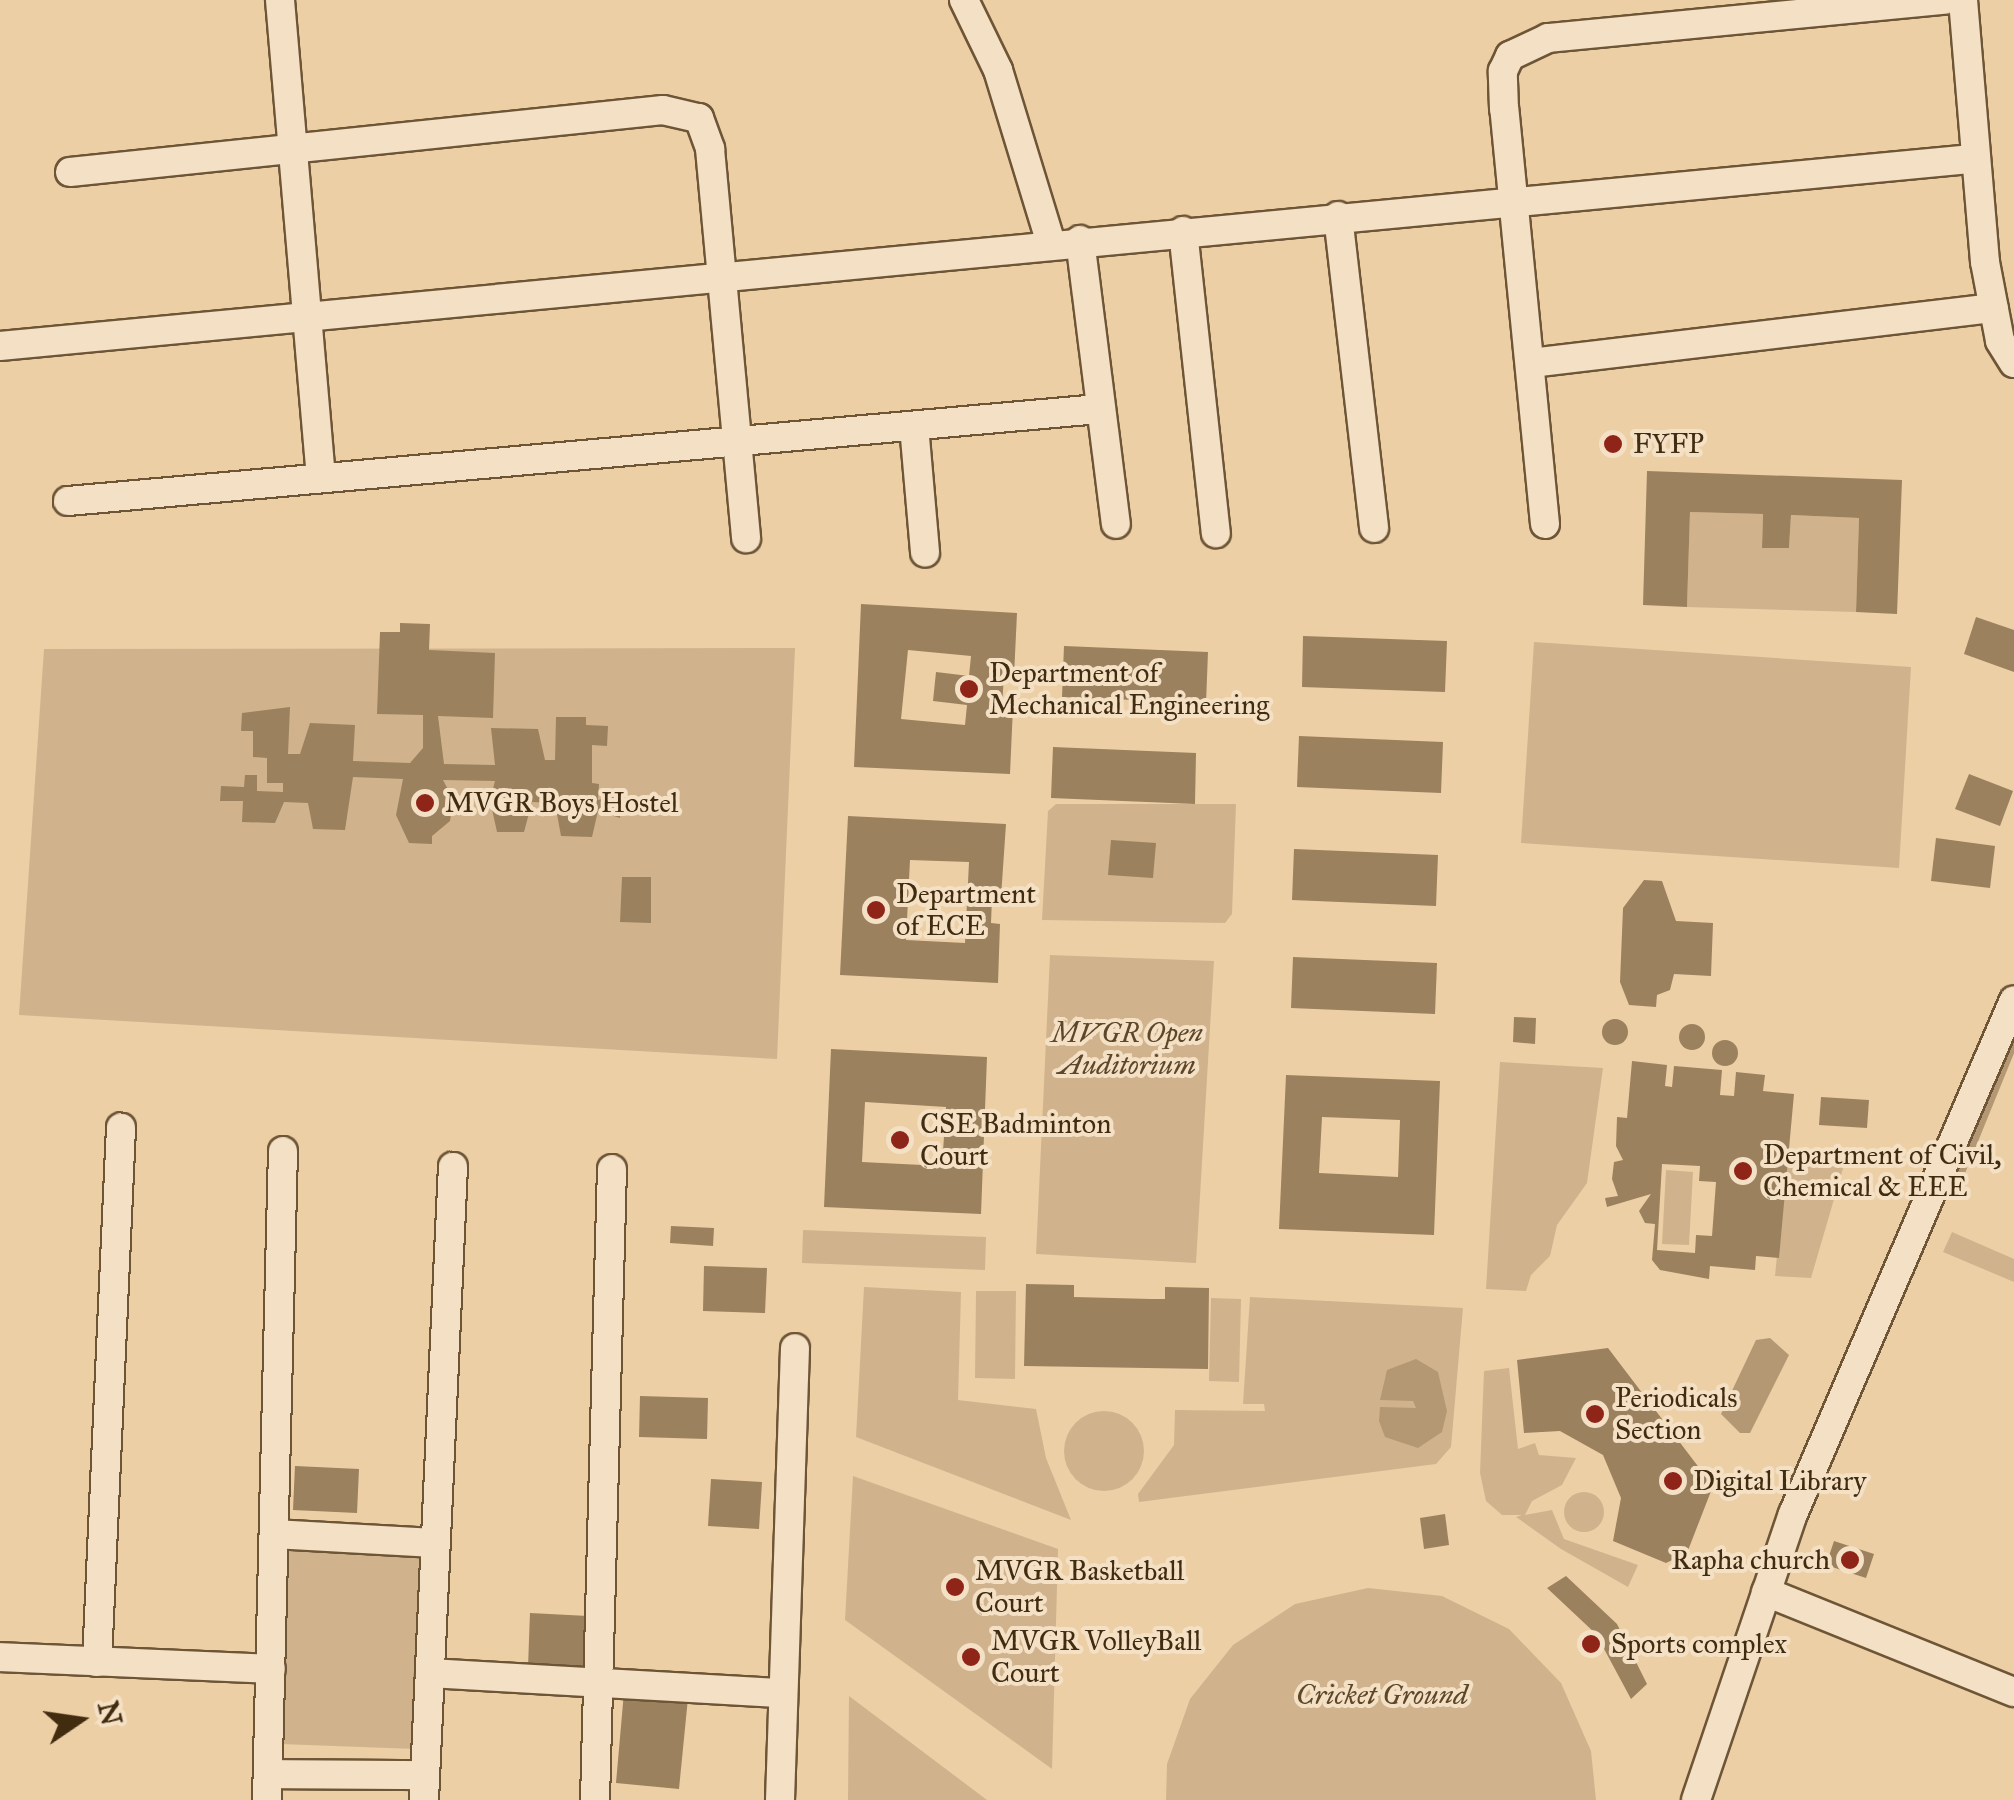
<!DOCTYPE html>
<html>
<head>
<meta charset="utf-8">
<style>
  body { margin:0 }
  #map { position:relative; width:2014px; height:1800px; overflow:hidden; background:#edcfa6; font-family:"IM FELL Great Primer",serif }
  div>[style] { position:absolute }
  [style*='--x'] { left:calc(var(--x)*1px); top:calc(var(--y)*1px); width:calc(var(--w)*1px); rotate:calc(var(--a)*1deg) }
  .green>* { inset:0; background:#d0b38c }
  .round { border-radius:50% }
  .water>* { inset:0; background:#b39873 }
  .stream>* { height:8px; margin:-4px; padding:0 4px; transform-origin:4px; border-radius:4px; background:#b39873 }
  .building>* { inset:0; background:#9b815e }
  .roads { filter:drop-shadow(2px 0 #6d5536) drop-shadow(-2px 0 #6d5536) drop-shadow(0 2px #6d5536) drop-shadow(0 -2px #6d5536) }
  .minor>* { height:28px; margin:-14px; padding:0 14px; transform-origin:14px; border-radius:14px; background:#f3e0c5 }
  .dots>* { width:28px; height:28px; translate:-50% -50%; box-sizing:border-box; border:5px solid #f3e0c5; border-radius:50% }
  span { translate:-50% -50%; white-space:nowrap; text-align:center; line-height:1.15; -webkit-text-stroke:8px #f3e0c5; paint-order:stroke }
  .poi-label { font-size:28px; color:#422c10 }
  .left { translate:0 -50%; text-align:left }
  .right { translate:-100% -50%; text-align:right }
  .park-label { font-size:28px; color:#5e4729; font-style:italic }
  .north { position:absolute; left:30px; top:1670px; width:100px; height:100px; -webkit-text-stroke:8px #f3e0c5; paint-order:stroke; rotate:77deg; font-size:28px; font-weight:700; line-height:40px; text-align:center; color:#422c10 }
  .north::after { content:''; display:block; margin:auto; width:35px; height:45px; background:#422c10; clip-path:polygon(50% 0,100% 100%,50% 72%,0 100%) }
</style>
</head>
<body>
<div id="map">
  <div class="green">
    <i style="clip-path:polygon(1690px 512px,1763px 514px,1762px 548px,1789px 548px,1791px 515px,1859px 518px,1856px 612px,1687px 607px)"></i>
    <i style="clip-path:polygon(1534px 642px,1911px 667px,1899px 868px,1521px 843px)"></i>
    <i style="clip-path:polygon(795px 648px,777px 1059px,19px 1015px,44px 649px)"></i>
    <i style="clip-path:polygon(1056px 804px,1236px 804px,1232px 914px,1225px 923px,1042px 920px,1048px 811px)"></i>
    <i style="clip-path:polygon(1050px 955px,1214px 961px,1196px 1263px,1036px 1254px)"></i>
    <i style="clip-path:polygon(1500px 1062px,1603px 1068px,1587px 1183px,1557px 1225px,1550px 1256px,1531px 1275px,1526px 1291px,1486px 1289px)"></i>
    <i style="clip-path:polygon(1786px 1164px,1844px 1165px,1811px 1278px,1775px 1276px)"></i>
    <i style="clip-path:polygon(1666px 1170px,1693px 1172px,1689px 1245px,1662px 1244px)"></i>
    <i style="clip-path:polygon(803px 1230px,986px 1237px,985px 1270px,802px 1263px)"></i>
    <i style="clip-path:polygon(1952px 1232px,2014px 1259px,2014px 1282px,1943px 1252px)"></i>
    <i style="clip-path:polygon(864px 1287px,961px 1292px,958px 1400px,1036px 1409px,1046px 1458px,1071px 1520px,856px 1437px)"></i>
    <i style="clip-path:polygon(976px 1291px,1016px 1291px,1015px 1379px,975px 1378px)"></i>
    <i style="clip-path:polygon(1250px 1297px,1463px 1308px,1451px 1447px,1436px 1464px,1139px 1502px,1138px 1494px,1174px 1445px,1175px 1410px,1265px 1411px,1264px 1404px,1243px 1404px)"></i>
    <i style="clip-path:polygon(1211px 1298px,1241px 1299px,1239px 1382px,1209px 1381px)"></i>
    <i style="clip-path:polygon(1509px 1368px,1518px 1449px,1535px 1443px,1539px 1455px,1576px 1458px,1562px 1485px,1532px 1501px,1525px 1515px,1552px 1510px,1564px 1539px,1638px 1565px,1628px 1587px,1561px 1549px,1516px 1517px,1522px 1515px,1502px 1515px,1486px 1501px,1480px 1473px,1484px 1371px)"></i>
    <i class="round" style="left:1064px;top:1411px;width:80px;height:80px"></i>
    <i style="clip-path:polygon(853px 1476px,1058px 1549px,1052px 1769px,845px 1620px)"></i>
    <i class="round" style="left:1564px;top:1492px;width:40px;height:40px"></i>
    <i style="clip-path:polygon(287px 1546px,422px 1551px,415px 1749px,280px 1744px)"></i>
    <i style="clip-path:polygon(1368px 1588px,1442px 1596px,1509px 1629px,1561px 1683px,1591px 1751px,1596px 1800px,1166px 1800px,1167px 1764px,1190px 1699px,1233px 1645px,1295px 1604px)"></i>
    <i style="clip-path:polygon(849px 1696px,987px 1800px,848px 1800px)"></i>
  </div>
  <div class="water">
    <i style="clip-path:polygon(1770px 1338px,1789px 1355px,1750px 1433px,1740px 1433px,1721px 1414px,1756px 1340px)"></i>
    <i style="clip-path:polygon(1416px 1359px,1438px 1372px,1447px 1411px,1442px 1432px,1418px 1448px,1385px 1437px,1379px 1421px,1380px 1407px,1416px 1408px,1413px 1401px,1380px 1400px,1387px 1370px)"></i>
  </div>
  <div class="stream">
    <i style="--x:1960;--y:1175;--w:143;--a:-67.8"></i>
  </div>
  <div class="building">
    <i style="clip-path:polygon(1647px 471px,1902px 480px,1897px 614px,1856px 612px,1859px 518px,1791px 515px,1789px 548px,1762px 548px,1763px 514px,1690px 512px,1687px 607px,1643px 605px)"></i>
    <i style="clip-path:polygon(evenodd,861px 604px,1017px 613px,1014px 676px,1004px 675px,1002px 707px,1013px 707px,1010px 774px,854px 767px,861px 604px,908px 650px,971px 656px,969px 676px,936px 672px,933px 701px,967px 705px,965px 725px,901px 719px,908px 650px)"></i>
    <i style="clip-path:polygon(1976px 617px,2014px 630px,2014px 672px,1964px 654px)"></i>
    <i style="clip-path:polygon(400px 623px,430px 624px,429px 650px,495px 653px,493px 718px,438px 716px,444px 764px,495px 765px,491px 728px,538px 729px,545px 760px,555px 760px,556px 717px,586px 717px,586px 725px,608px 726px,607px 746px,592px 745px,592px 783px,599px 784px,598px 800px,621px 794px,620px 818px,598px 811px,592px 837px,561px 836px,555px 803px,532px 802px,524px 832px,497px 832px,490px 800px,495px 781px,443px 780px,453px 799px,450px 821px,432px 836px,432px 844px,409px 843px,396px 815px,403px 779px,353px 777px,345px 830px,313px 829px,308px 803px,284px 802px,275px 823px,242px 822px,243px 801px,220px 801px,221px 786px,244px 787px,245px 775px,257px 775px,257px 791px,283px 792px,283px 783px,267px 783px,267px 758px,253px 757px,253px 731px,241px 731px,242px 713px,290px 707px,288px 754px,300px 754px,310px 723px,355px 725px,353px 761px,410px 763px,423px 748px,423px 715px,377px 714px,380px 632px,400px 632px)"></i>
    <i style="clip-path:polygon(1303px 636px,1447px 641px,1445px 692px,1302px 687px)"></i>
    <i style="clip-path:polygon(1064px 646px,1208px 652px,1206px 703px,1062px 697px)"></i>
    <i style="clip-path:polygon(1299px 736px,1443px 742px,1441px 793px,1297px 787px)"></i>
    <i style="clip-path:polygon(1053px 747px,1196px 753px,1195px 804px,1051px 798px)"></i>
    <i style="clip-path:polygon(1969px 774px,2013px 791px,2000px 826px,1955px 809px)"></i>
    <i style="clip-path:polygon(evenodd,848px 816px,1006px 824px,1001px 897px,992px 898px,991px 923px,1000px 924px,998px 983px,840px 975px,848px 816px,910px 860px,969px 862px,965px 943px,906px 940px,910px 860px)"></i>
    <i style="clip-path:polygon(1936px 838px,1995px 846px,1990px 888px,1931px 881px)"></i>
    <i style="clip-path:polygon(1111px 840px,1156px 843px,1153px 878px,1108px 875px)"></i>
    <i style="clip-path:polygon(1294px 849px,1438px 855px,1436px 906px,1292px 900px)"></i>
    <i style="clip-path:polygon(622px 877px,651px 877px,651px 923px,620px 922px)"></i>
    <i style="clip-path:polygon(1644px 880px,1662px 881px,1676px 921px,1713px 923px,1711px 976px,1674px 974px,1670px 990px,1657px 995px,1656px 1007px,1629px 1005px,1620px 982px,1623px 908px)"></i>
    <i style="clip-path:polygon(1293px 957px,1437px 963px,1435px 1014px,1291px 1008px)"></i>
    <i style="clip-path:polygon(1514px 1017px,1536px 1018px,1535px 1044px,1513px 1042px)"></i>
    <i class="round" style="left:1602px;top:1019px;width:26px;height:26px"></i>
    <i class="round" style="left:1679px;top:1024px;width:26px;height:26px"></i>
    <i class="round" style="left:1712px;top:1040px;width:26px;height:26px"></i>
    <i style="clip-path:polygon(evenodd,831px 1049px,987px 1057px,981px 1214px,824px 1207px,831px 1049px,865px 1102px,946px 1107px,942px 1166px,862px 1162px,865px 1102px)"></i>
    <i style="clip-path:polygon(evenodd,1632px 1061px,1667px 1065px,1665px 1086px,1672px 1087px,1674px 1066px,1722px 1070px,1720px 1095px,1734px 1096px,1736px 1072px,1765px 1075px,1763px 1091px,1794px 1094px,1779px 1258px,1756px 1256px,1755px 1270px,1710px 1266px,1709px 1279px,1660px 1270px,1652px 1260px,1655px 1224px,1645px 1223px,1639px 1211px,1651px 1194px,1607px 1207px,1605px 1198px,1618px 1196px,1612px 1179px,1614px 1162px,1623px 1160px,1616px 1146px,1617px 1117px,1627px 1118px,1632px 1061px,1662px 1164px,1700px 1166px,1699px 1181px,1716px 1182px,1712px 1236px,1696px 1235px,1695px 1253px,1657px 1250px,1662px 1164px)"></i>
    <i style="clip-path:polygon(evenodd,1286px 1075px,1440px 1081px,1434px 1235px,1279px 1229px,1286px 1075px,1322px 1117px,1400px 1120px,1398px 1177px,1319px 1173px,1322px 1117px)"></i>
    <i style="clip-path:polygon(1821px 1097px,1869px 1100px,1867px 1128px,1819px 1125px)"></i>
    <i style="clip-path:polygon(671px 1226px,714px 1228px,713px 1246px,670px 1243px)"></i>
    <i style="clip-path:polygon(704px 1266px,767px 1268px,765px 1313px,703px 1311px)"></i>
    <i style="clip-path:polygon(1026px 1284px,1074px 1285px,1074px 1297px,1151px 1299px,1165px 1299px,1165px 1287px,1209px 1288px,1208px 1369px,1024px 1366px)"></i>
    <i style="clip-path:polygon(1608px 1348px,1713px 1486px,1687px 1553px,1666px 1563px,1613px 1541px,1621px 1498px,1603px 1455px,1560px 1431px,1524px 1433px,1517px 1360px)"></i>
    <i style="clip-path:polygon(640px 1396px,708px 1398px,707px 1439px,639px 1437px)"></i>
    <i style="clip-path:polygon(295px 1466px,359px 1469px,357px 1513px,293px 1510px)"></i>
    <i style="clip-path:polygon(711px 1479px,762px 1482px,759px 1529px,708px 1526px)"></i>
    <i style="clip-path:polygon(1445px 1514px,1449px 1545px,1424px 1549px,1420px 1518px)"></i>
    <i style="clip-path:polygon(1834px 1541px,1874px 1554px,1866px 1578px,1826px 1565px)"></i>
    <i style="clip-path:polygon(1566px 1576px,1617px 1624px,1647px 1684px,1631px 1699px,1596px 1634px,1547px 1588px)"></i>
    <i style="clip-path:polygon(530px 1613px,588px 1616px,585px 1669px,528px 1667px)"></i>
    <i style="clip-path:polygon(624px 1692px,688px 1698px,679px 1789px,616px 1783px)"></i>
  </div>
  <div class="roads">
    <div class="minor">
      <i style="--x:280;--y:0;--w:476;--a:85.1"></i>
      <i style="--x:964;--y:0;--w:78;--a:64.1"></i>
      <i style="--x:998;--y:70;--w:181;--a:73"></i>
      <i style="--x:1963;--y:0;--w:263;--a:85.2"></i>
      <i style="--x:1985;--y:262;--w:80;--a:79.2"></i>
      <i style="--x:2000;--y:341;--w:26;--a:58"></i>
      <i style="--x:70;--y:172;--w:596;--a:-5.97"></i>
      <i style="--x:663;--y:110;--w:37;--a:13"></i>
      <i style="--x:699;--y:118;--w:33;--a:70"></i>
      <i style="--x:710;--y:149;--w:391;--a:84.7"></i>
      <i style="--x:1338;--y:216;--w:314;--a:83.4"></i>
      <i style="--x:1183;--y:231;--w:304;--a:83.8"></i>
      <i style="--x:1080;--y:240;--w:286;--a:82.8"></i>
      <i style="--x:0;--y:346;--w:1981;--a:-5.42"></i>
      <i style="--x:1531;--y:363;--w:466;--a:-6.8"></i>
      <i style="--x:914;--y:426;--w:127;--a:85"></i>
      <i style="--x:68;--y:501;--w:1035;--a:-5.1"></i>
      <i style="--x:1545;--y:524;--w:417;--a:-95.6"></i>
      <i style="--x:1504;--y:109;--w:38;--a:-92"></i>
      <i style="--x:1503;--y:71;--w:17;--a:-65"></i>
      <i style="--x:1510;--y:56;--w:42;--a:-25.3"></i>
      <i style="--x:1548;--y:38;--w:399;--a:-5.5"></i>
      <i style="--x:274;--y:1534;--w:160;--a:3.2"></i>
      <i style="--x:1766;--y:1592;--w:267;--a:22"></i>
      <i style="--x:0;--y:1657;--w:271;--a:2.5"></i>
      <i style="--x:97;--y:1662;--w:535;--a:-87.43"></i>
      <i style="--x:430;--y:1673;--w:352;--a:3.3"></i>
      <i style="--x:269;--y:1774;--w:155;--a:0.4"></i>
      <i style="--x:267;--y:1800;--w:649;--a:-88.59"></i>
      <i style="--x:424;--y:1800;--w:634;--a:-87.38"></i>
      <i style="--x:595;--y:1800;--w:631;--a:-88.46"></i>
      <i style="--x:780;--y:1800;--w:452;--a:-88.1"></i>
      <i style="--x:1696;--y:1800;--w:302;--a:-71.3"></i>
      <i style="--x:1793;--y:1514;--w:559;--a:-66.73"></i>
    </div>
  </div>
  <div class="dots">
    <i style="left:1613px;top:444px;background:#8f2418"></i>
    <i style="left:969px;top:689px;background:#8f2418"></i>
    <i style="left:425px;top:803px;background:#8f2418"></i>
    <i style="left:876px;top:910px;background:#8f2418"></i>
    <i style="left:900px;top:1140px;background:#8f2418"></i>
    <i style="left:1743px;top:1171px;background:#8f2418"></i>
    <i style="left:1595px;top:1414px;background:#8f2418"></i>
    <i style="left:1673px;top:1481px;background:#8f2418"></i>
    <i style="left:1850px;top:1560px;background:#8f2418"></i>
    <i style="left:955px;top:1587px;background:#8f2418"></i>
    <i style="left:1591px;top:1644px;background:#8f2418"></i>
    <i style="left:971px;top:1657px;background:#8f2418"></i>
  </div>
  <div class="poi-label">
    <span class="left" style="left:1633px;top:444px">FYFP</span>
    <span class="left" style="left:989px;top:689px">Department of<br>Mechanical Engineering</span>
    <span class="left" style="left:445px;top:803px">MVGR Boys Hostel</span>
    <span class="left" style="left:896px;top:910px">Department<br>of ECE</span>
    <span class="left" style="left:920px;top:1140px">CSE Badminton<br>Court</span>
    <span class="left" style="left:1763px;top:1171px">Department of Civil,<br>Chemical &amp; EEE</span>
    <span class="left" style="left:1615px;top:1414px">Periodicals<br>Section</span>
    <span class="left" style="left:1693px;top:1481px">Digital Library</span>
    <span class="right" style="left:1830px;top:1560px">Rapha church</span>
    <span class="left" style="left:975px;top:1587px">MVGR Basketball<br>Court</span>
    <span class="left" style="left:991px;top:1657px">MVGR VolleyBall<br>Court</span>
    <span class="left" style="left:1611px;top:1644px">Sports complex</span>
  </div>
  <div class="park-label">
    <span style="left:1127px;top:1049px">MVGR Open<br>Auditorium</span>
    <span style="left:1382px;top:1695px">Cricket Ground</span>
  </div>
  <div class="north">N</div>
</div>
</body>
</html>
